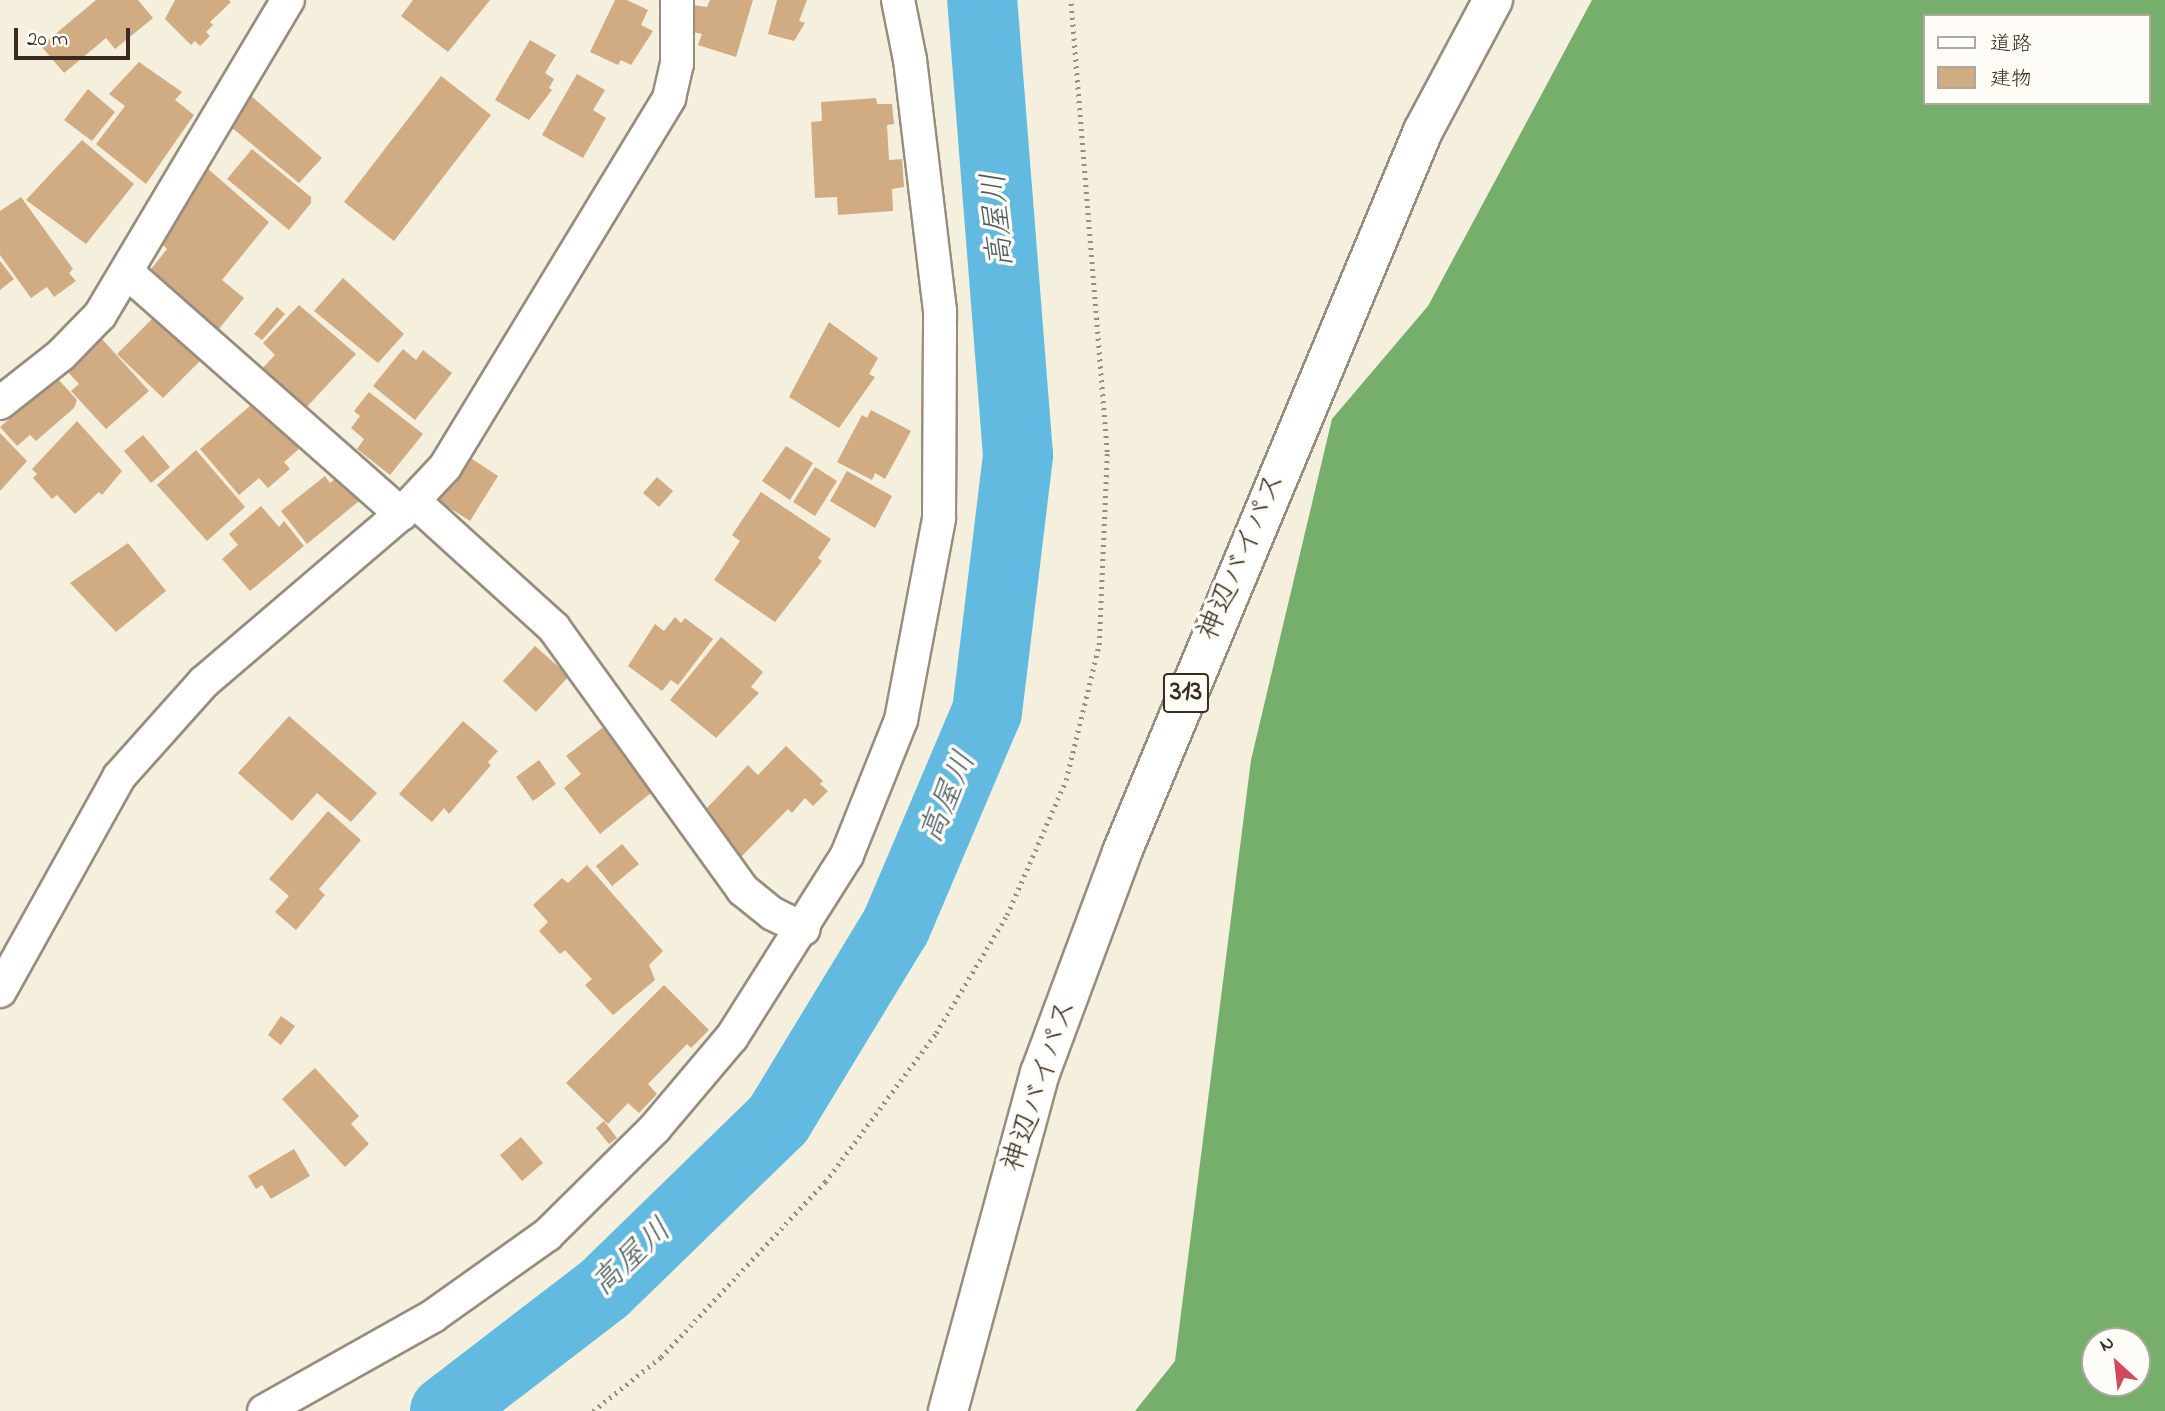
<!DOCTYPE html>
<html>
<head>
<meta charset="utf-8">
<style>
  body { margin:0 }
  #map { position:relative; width:2165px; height:1411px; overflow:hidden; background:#f5efdd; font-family:"Indie Flower","Klee One",sans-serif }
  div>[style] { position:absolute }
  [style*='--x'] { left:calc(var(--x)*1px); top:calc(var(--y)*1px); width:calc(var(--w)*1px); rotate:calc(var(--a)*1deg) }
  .forest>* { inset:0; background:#76ae6c }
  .river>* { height:70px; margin:-35px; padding:0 35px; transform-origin:35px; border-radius:35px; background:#63bae0 }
  .building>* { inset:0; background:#d1ab82 }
  .path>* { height:4.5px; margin-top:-2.25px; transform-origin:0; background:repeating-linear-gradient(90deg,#988c7e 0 2px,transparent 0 7px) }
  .roads { filter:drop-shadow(2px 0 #988c7e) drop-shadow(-2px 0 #988c7e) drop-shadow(0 2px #988c7e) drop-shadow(0 -2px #988c7e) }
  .street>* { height:32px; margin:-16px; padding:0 16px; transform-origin:16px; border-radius:16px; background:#fff }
  .highway>* { height:38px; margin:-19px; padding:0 19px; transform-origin:19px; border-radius:19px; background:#fff }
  span { translate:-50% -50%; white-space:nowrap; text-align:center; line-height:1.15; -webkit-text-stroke:7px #fdfcf7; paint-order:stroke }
  .shield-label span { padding:2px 5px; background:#fdfcf7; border:2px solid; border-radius:5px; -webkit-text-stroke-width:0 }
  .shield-label { font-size:28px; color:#3b2a1e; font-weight:700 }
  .street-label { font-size:30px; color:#3b2a1e }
  .water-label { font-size:32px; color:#495c62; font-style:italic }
  .legend { position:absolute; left:1923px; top:14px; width:228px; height:91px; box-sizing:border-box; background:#fdfcf7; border:2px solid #afa8a0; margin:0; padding:9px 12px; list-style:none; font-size:21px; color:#3b2a1e }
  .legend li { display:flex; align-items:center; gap:14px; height:35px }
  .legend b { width:35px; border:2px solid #afa8a0 }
  .north { position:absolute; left:2081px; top:1327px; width:70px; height:70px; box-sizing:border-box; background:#fdfcf7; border:2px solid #afa8a0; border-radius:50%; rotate:333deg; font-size:19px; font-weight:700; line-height:28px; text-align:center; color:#3b2a1e }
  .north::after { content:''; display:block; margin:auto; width:24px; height:32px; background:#d1495b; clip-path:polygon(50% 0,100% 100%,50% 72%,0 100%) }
  .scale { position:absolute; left:14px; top:28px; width:116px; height:32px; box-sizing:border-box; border:4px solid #3b2a1e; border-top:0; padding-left:9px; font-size:21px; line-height:24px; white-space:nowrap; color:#3b2a1e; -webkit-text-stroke:5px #fdfcf7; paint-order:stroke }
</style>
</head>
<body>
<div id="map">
  <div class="forest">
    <i style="clip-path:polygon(evenodd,1592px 0,2165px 0,2165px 1411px,1135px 1411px,1175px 1361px,1251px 760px,1332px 419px,1428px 306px,1592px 0,1925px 16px,2149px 16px,2149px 103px,1925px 103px,1925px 16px,1592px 0,2095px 1341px,2137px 1341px,2137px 1383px,2095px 1383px,2095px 1341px)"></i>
  </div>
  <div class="river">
    <i style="--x:445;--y:1411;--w:200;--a:-37.5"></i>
    <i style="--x:604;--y:1289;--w:243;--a:-44.2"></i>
    <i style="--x:778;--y:1120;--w:227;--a:-58.7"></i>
    <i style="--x:896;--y:926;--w:233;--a:-67"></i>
    <i style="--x:987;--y:712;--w:259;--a:-83.1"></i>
    <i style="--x:1018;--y:455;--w:456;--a:-94.5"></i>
  </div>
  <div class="building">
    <i style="clip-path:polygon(96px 0,138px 0,153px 18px,115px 49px,106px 38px,64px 73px,41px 46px)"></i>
    <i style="clip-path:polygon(175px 0,229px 0,231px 2px,210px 22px,213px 25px,206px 32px,210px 36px,200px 46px,195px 41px,191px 45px,165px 19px)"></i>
    <i style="clip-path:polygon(413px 0,490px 0,448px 52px,401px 16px)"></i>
    <i style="clip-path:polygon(615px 0,627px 0,648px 10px,641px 25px,653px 31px,631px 65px,621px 60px,618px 65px,590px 52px)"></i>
    <i style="clip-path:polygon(710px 0,753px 0,736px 57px,698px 45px,702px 34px,693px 32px,693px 5px,707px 7px)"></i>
    <i style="clip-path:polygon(777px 0,807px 0,799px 21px,805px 23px,794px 41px,768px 34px)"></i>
    <i style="clip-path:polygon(530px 40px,556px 55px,545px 73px,554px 79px,549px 88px,552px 90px,529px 120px,495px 100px)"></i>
    <i style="clip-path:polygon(139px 62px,182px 92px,175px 100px,194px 115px,146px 184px,96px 144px,125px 106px,109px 94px)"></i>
    <i style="clip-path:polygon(577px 74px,605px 90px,593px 110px,606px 118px,583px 158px,542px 135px)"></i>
    <i style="clip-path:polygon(441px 76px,491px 115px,394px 241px,344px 202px)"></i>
    <i style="clip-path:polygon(88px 89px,115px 112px,92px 141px,64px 120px)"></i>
    <i style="clip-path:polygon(249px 94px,322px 158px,299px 183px,231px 127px)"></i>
    <i style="clip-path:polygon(876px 98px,877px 104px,892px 104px,894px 124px,887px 125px,889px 160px,902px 159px,904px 187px,892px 189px,893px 211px,838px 215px,837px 197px,815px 198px,811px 122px,822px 121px,821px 102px)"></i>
    <i style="clip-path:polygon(82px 140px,134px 184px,86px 244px,26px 200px)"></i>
    <i style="clip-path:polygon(252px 149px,311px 197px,311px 203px,289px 230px,227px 179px)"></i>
    <i style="clip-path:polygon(207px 168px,269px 222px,222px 280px,244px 298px,218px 330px,148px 273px,167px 249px,162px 244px)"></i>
    <i style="clip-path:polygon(21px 197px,73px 269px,69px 273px,76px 281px,54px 297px,47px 287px,31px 298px,0 255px,0 211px)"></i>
    <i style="clip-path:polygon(0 261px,14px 279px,0 290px)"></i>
    <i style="clip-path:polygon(343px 278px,404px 334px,378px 363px,314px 311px)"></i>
    <i style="clip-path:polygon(299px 305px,356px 354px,303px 411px,260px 371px,275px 355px,263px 343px)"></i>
    <i style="clip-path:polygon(277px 307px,285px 314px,262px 340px,254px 334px)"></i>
    <i style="clip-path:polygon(155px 316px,200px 361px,163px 398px,117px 354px)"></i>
    <i style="clip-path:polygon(829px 322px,878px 358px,869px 374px,875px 377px,839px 428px,789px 397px)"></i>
    <i style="clip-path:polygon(102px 339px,149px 391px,106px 429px,71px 391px,79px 384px,66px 370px)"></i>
    <i style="clip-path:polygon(403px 349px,416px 360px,423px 350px,452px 373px,415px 420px,373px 386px)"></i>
    <i style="clip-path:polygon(57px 378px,77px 400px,74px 408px,36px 441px,30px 435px,17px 446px,0 427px)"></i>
    <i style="clip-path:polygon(369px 392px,423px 434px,390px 475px,357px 449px,364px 439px,351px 428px,360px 416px,354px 411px)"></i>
    <i style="clip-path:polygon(258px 399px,300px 448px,284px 462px,290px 469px,268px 488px,259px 478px,239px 495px,200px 449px)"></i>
    <i style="clip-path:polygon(871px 410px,911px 431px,885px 479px,875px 473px,872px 480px,837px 462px,862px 415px,867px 418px)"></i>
    <i style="clip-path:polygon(77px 421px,122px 471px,102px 495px,99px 492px,75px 514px,57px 495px,52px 499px,33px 478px,37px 474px,32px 469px)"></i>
    <i style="clip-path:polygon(0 433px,27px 461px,0 491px)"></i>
    <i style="clip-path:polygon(143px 435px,170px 467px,151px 483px,124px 451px)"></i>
    <i style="clip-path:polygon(786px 446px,813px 463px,790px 500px,762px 481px)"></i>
    <i style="clip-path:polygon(196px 450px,245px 507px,207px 541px,157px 485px)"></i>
    <i style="clip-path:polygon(466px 455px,498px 476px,470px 521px,437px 500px)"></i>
    <i style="clip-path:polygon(815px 467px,837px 481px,815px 516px,793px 502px)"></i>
    <i style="clip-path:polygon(847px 471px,892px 496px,875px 528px,830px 501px)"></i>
    <i style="clip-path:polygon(325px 476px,330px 483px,339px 476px,359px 501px,307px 544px,281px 511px)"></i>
    <i style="clip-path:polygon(657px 477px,673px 491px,659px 507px,643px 493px)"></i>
    <i style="clip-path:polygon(761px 492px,831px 539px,818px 558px,822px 561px,775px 622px,714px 580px,740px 541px,732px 535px)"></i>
    <i style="clip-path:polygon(261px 506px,279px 527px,284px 521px,304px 546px,250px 591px,222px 559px,238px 545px,229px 534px)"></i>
    <i style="clip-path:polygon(128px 543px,166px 591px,116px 632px,70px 583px)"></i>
    <i style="clip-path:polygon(675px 617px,681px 623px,685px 618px,713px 639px,678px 685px,671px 680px,662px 691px,628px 666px,655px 624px,664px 631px)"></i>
    <i style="clip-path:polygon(721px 637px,763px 672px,751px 687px,759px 693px,716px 738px,670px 700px)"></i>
    <i style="clip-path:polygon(535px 646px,569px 676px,536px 712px,503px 681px)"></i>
    <i style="clip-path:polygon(289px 716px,377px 793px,351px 822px,317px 793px,292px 821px,238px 773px)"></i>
    <i style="clip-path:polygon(463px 721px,498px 751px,488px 762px,491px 765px,449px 814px,444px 808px,432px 822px,399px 794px)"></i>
    <i style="clip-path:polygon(606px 725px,657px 788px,600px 834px,564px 788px,581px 774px,566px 756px)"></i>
    <i style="clip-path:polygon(786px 746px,823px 781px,820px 784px,828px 791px,813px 806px,805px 798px,792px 813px,788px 809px,741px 857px,704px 820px,711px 813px,706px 809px,748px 765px,758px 775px)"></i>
    <i style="clip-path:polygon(539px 760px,556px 784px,533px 801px,516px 777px)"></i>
    <i style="clip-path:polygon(328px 811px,361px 840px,319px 889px,325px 895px,296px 930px,275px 912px,289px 896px,269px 879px)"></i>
    <i style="clip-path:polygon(622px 844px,639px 864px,612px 886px,596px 866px)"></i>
    <i style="clip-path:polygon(587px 865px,663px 951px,649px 965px,655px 980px,613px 1015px,585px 985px,592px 979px,565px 950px,560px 954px,539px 931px,548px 922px,533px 905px,562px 878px,568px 883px)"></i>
    <i style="clip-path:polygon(664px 985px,709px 1030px,691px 1048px,687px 1044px,648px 1084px,657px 1094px,639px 1113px,628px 1103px,608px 1124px,566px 1083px)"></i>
    <i style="clip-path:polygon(281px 1016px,295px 1026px,281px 1045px,268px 1035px)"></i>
    <i style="clip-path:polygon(315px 1068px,359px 1116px,351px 1124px,369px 1144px,345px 1167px,282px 1099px)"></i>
    <i style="clip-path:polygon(604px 1121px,617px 1138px,609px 1144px,596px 1128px)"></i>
    <i style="clip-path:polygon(521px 1137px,543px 1163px,522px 1181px,500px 1155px)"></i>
    <i style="clip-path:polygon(294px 1149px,310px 1176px,271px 1199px,262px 1185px,256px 1189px,248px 1176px)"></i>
  </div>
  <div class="path">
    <i style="--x:593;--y:1411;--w:87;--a:-38.5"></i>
    <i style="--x:661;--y:1357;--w:240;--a:-46.9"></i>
    <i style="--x:825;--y:1182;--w:186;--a:-53.3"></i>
    <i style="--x:936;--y:1033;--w:138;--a:-59"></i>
    <i style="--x:1007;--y:915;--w:147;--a:-66.4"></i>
    <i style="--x:1066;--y:780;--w:139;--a:-76.3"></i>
    <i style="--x:1099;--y:645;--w:193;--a:-87.6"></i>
    <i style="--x:1107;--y:452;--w:453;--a:-94.6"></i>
  </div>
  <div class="roads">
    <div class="street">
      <i style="--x:129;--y:274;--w:363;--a:41.4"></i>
      <i style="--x:0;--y:403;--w:78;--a:-38.2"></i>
      <i style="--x:61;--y:355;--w:56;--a:-45.7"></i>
      <i style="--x:100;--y:315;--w:367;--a:-59.2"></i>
      <i style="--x:414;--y:501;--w:189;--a:42.2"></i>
      <i style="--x:554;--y:628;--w:323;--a:54.2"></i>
      <i style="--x:743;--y:890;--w:38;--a:39"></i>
      <i style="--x:773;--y:914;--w:34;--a:26"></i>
      <i style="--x:0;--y:991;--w:245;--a:-60.9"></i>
      <i style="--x:119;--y:777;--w:127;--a:-48.2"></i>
      <i style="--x:204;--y:682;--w:259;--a:-40.5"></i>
      <i style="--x:401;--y:514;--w:64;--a:-46.9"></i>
      <i style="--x:445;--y:467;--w:432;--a:-58.7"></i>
      <i style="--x:669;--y:98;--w:35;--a:-77"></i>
      <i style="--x:677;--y:64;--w:64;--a:-90"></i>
      <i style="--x:264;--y:1411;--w:194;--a:-29.3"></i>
      <i style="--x:433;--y:1316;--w:140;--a:-35.4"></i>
      <i style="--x:547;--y:1235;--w:152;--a:-44.7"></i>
      <i style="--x:655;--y:1128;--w:119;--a:-49.8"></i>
      <i style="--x:732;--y:1037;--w:215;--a:-57.7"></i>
      <i style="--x:847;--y:855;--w:145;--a:-68.2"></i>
      <i style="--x:901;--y:720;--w:206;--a:-79.3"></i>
      <i style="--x:939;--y:518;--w:207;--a:-89.7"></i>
      <i style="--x:940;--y:311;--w:253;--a:-96.8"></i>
      <i style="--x:910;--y:60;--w:61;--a:-101.3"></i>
    </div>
    <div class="highway">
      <i style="--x:948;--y:1411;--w:350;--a:-74.8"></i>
      <i style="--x:1040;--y:1073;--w:236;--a:-69.6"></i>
      <i style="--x:1122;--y:852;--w:781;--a:-67.34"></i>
      <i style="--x:1423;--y:131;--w:149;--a:-61.9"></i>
    </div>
  </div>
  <div class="shield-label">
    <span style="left:1186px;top:693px">313</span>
  </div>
  <div class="street-label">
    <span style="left:1243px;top:557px;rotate:-67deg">神辺バイパス</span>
    <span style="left:1041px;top:1086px;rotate:-72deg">神辺バイパス</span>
  </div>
  <div class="water-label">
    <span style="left:1000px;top:220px;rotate:-95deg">高屋川</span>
    <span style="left:950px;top:798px;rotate:-67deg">高屋川</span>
    <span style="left:633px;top:1259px;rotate:-43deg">高屋川</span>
  </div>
  <ul class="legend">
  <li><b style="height:9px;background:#fff"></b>道路</li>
  <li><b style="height:19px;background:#d1ab82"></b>建物</li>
  </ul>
  <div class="north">N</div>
  <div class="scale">20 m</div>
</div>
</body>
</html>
